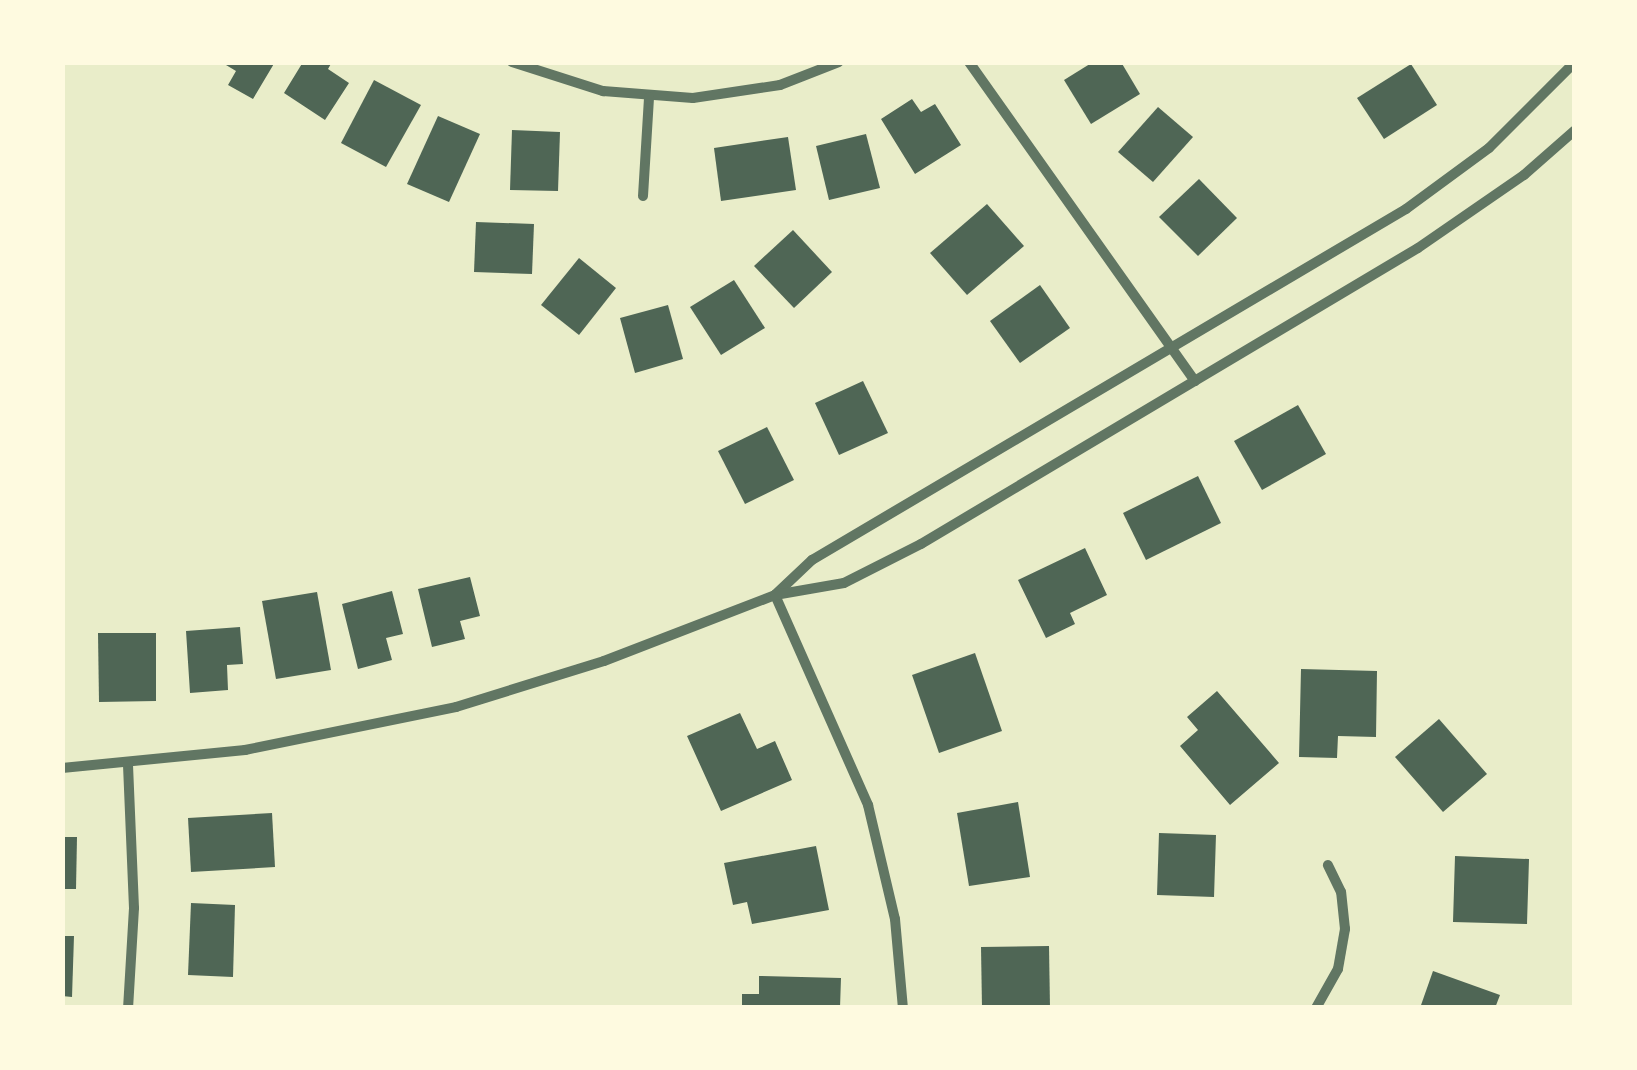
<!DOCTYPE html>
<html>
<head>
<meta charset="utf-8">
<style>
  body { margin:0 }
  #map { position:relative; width:1637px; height:1070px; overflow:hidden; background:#e9edc9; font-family:Quicksand,sans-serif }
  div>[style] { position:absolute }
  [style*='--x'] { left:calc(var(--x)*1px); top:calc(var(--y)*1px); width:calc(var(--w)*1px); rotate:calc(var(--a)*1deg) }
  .building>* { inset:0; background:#4f6655 }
  .minor>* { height:10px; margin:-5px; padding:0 5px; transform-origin:5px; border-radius:5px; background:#617663 }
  span { translate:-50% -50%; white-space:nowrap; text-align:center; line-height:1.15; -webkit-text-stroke:10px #fefae0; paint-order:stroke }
  .frame { position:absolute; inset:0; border:65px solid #fefae0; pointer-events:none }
</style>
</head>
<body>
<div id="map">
  <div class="building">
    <i style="clip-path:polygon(221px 62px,275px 62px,253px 99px,228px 85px,236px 71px)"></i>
    <i style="clip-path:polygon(303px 62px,332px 62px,328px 69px,349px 83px,325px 120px,284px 93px)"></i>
    <i style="clip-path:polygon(1093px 62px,1121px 62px,1140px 94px,1091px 124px,1064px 80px)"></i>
    <i style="clip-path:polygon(1411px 64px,1437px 105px,1384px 139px,1357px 98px)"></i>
    <i style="clip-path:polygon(374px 80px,421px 105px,386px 167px,341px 143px)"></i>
    <i style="clip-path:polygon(912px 99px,921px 112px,935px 104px,961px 145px,915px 174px,881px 119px)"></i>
    <i style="clip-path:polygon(1158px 107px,1193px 137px,1153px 182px,1118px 152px)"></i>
    <i style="clip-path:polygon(438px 116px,480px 134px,449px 202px,407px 184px)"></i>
    <i style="clip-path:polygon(512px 130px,560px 132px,558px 191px,510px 190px)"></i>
    <i style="clip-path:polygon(866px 134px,880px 188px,829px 200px,816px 146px)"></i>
    <i style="clip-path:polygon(788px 137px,796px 190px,721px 201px,714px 148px)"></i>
    <i style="clip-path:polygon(1199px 179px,1237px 218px,1198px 256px,1159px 217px)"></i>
    <i style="clip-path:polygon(987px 204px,1024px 246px,967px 295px,930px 253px)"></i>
    <i style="clip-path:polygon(476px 222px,534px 224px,532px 274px,474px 272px)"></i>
    <i style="clip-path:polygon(793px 230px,832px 272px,794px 308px,754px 266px)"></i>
    <i style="clip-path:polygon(579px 258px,616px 288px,579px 335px,541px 305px)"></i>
    <i style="clip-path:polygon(734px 280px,765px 328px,721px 355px,690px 307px)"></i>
    <i style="clip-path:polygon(1040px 285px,1070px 328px,1020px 363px,990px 321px)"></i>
    <i style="clip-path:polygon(668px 305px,683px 359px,635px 373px,620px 318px)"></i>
    <i style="clip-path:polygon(863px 381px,888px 433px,839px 455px,815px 403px)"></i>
    <i style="clip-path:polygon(1298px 405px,1326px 454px,1262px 490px,1234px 441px)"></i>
    <i style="clip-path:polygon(767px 427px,794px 480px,745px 504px,718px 451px)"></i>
    <i style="clip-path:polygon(1198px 476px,1221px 523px,1146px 560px,1123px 513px)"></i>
    <i style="clip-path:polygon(1085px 548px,1107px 595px,1070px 613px,1075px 624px,1046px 638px,1018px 580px)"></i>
    <i style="clip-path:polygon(470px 577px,480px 616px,460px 621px,465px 639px,432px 647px,418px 589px)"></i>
    <i style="clip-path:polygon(392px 591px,403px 634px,386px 638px,392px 660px,358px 669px,342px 604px)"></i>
    <i style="clip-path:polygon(317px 592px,331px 670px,276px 679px,262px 601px)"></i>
    <i style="clip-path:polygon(240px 627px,243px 664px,227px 665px,228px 690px,190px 693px,186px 631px)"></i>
    <i style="clip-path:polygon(98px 633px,156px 633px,156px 701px,99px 702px)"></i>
    <i style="clip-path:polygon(975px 653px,1002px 731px,939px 753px,912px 675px)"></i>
    <i style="clip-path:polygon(1301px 669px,1377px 671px,1376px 737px,1338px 736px,1337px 758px,1299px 757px)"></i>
    <i style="clip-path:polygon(1217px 691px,1279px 763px,1230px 805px,1180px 746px,1198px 730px,1187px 717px)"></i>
    <i style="clip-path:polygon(740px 713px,757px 749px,775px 741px,792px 780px,721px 811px,687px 736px)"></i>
    <i style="clip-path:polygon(1439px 719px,1487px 774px,1443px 812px,1395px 757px)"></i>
    <i style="clip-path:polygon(1018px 802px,1030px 877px,969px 886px,957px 813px)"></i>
    <i style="clip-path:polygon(272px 813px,275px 867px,191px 872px,188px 818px)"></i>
    <i style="clip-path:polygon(1159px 833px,1216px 835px,1214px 897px,1157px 895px)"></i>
    <i style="clip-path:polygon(62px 837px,77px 837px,76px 889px,62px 889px)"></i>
    <i style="clip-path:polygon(816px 846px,829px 910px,752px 924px,747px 902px,733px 905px,724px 863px)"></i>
    <i style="clip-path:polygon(1455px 856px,1529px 859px,1527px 924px,1453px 922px)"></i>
    <i style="clip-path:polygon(191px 903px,235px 905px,233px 977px,188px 975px)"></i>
    <i style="clip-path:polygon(62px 936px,74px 936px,72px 997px,62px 996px)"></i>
    <i style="clip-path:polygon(1049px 946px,1050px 1008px,982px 1008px,981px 947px)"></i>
    <i style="clip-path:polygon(1433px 971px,1500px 995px,1495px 1008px,1420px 1008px)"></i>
    <i style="clip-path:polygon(759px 976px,841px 978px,840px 1008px,742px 1008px,742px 994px,759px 994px)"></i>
  </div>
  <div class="minor">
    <i style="--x:512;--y:62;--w:96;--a:17.7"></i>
    <i style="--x:603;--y:91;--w:90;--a:4.4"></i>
    <i style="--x:693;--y:98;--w:88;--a:-8.5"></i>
    <i style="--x:780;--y:85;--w:63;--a:-21.3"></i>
    <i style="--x:969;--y:62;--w:391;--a:54.7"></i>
    <i style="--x:643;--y:196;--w:99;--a:-86.5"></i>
    <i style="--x:776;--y:594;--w:50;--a:-43.4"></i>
    <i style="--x:812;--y:560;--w:690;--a:-30.58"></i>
    <i style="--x:1406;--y:209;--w:103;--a:-36.3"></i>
    <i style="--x:1489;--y:148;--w:120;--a:-45"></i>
    <i style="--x:775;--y:595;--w:230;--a:66.1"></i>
    <i style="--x:868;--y:805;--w:117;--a:76.7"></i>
    <i style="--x:895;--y:919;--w:89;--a:84.9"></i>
    <i style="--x:128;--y:765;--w:143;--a:87.6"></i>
    <i style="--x:134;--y:908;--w:100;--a:93.4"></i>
    <i style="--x:62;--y:768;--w:184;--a:-5.6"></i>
    <i style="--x:245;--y:750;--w:215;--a:-11.5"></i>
    <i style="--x:456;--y:707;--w:155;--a:-17.3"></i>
    <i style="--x:604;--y:661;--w:183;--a:-21.1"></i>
    <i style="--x:775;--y:595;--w:70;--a:-9.9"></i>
    <i style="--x:844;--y:583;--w:86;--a:-26.9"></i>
    <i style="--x:921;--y:544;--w:578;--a:-30.78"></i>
    <i style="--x:1418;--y:248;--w:129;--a:-34.6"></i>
    <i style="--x:1524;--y:175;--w:67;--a:-41.3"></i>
    <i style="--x:1316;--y:1008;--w:45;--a:-60.6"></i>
    <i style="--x:1338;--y:969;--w:41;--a:-80.1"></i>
    <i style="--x:1345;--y:929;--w:37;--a:-96"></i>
    <i style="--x:1341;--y:892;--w:30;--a:-116"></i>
  </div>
  <div class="frame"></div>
</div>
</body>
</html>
